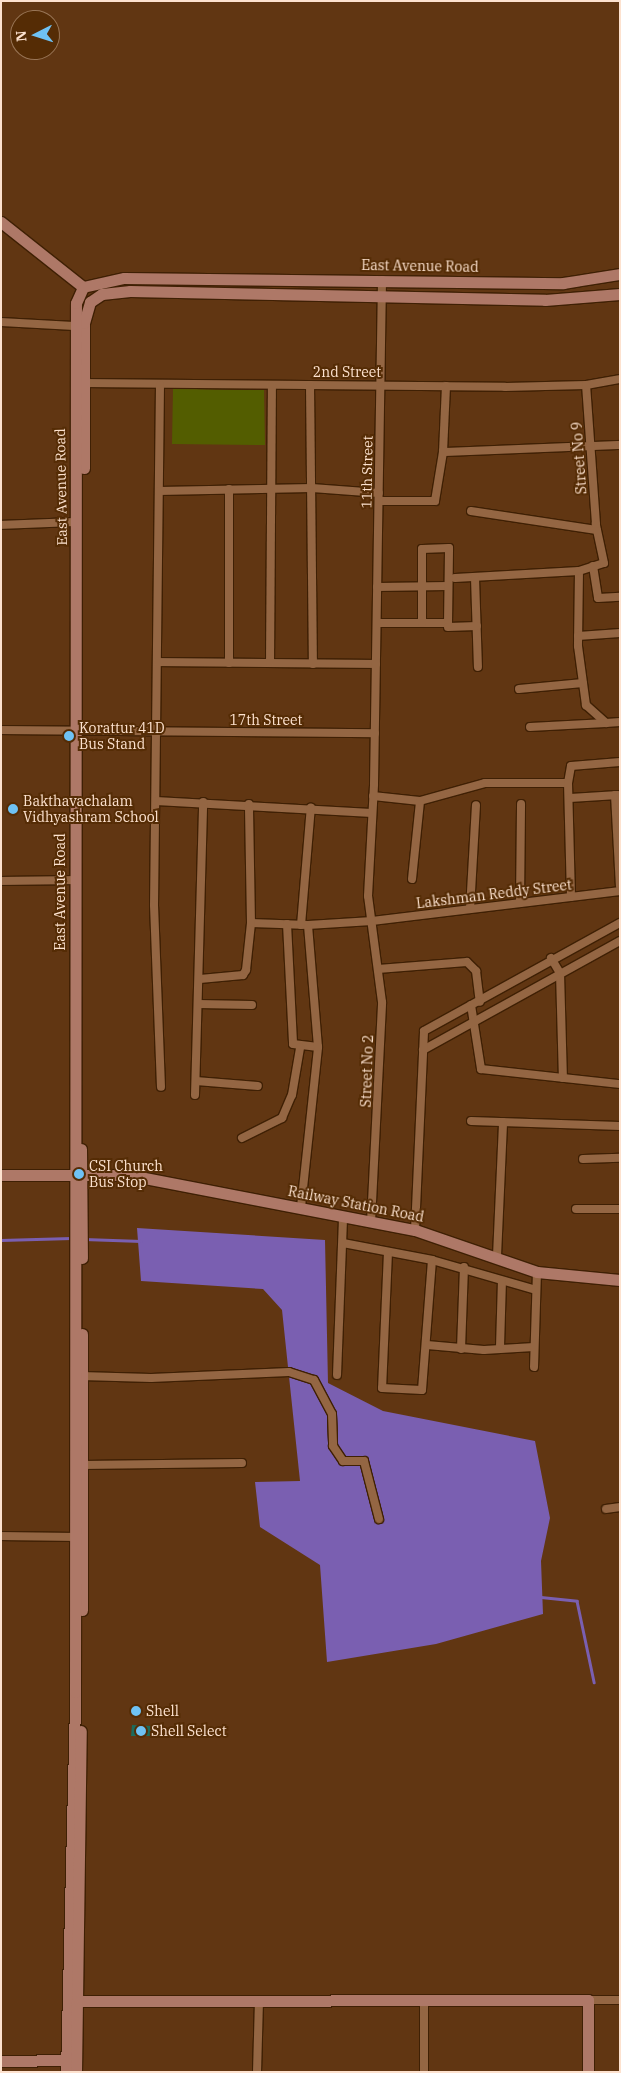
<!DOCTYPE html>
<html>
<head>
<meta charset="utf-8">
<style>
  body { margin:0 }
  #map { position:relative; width:621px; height:2073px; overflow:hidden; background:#613612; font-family:"IBM Plex Serif",serif }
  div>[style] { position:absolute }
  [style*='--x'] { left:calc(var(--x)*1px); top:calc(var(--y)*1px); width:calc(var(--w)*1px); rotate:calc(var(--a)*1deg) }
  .green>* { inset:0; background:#535d00 }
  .water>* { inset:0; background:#7a5fb1 }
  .stream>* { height:2.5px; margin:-1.25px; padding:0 1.25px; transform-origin:1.25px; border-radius:1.25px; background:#7a5fb1 }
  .building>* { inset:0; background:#1c6b5c }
  .roads { filter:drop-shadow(1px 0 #3f2004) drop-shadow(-1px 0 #3f2004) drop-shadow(0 1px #3f2004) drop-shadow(0 -1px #3f2004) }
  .street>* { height:8px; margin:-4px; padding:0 4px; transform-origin:4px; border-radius:4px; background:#946643 }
  .secondary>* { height:11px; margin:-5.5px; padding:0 5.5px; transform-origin:5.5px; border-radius:5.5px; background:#ae7867 }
  .dots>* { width:14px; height:14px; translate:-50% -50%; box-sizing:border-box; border:2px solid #552c05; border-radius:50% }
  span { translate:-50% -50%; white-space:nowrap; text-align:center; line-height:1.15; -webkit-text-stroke:4px #552c05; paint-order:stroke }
  .street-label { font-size:14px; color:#fde2cf }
  .poi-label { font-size:14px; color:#fde2cf }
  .left { translate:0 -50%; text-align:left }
  .frame { position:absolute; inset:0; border:2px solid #fde2cf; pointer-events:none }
  .north { position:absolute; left:10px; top:10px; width:50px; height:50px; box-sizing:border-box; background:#552c05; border:1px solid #987556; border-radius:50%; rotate:265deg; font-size:14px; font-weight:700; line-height:20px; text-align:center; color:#fde2cf }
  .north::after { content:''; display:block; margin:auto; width:18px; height:22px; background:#6fc2f4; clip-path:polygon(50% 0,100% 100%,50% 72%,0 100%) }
</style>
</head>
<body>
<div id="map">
  <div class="green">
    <i style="clip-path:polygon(173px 389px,264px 390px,265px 445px,172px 444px)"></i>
  </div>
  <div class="water">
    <i style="clip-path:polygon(137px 1228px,325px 1240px,328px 1383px,383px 1411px,535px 1441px,550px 1518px,541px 1561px,543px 1614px,436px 1644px,327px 1662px,320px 1565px,260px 1527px,255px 1482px,300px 1481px,282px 1310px,263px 1289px,141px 1281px)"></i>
  </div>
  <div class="stream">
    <i style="--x:84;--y:1239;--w:57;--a:2"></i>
    <i style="--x:1;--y:1240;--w:70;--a:-1.6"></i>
    <i style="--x:541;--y:1597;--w:36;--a:6"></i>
    <i style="--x:577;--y:1601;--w:83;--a:78.1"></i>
  </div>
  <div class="building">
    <i style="clip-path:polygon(132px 1725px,151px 1726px,150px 1736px,131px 1736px)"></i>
  </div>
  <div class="roads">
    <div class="street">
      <i style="--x:1;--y:322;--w:73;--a:3.1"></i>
      <i style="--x:82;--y:383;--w:423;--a:0.5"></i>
      <i style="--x:505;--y:387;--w:81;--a:-1.4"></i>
      <i style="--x:586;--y:385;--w:35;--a:-10"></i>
      <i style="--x:160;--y:385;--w:520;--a:90.66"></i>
      <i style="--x:154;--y:905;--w:182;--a:87.8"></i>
      <i style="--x:310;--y:385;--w:279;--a:89.4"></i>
      <i style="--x:446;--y:386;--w:66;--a:92.6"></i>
      <i style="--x:443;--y:452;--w:177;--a:-2.3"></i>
      <i style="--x:229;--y:489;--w:174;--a:90"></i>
      <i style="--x:159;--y:491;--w:153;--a:-1.1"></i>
      <i style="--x:312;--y:488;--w:67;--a:4.3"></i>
      <i style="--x:379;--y:501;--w:56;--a:0"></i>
      <i style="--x:435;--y:501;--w:50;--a:-80.7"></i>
      <i style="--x:471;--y:511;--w:127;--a:8.6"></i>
      <i style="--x:1;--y:525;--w:76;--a:-2.3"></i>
      <i style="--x:593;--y:566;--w:32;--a:81"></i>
      <i style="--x:598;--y:598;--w:22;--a:-3"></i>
      <i style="--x:579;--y:571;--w:75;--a:90.8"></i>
      <i style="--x:578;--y:646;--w:60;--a:82.3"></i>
      <i style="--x:586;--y:705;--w:27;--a:42"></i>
      <i style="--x:606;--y:723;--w:14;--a:-4"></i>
      <i style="--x:455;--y:578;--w:124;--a:-3.2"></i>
      <i style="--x:579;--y:571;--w:26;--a:-18"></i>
      <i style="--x:604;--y:563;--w:40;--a:-102"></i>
      <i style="--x:596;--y:524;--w:139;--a:-94.1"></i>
      <i style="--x:475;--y:578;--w:89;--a:88.1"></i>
      <i style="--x:377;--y:587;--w:71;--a:-0.8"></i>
      <i style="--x:377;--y:623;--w:71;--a:0"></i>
      <i style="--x:448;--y:623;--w:75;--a:-89.2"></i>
      <i style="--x:449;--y:548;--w:27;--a:178"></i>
      <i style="--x:422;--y:549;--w:74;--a:90"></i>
      <i style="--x:448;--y:627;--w:29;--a:-2"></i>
      <i style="--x:578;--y:636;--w:42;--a:-4.1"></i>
      <i style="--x:157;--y:662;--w:219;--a:0.5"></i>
      <i style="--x:270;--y:663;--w:278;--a:-89.6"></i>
      <i style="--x:519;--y:689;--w:64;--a:-5.4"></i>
      <i style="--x:530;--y:727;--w:76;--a:-3"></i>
      <i style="--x:1;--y:730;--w:374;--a:0.5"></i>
      <i style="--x:568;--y:783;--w:17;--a:-80"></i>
      <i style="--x:571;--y:766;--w:49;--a:-4.7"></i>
      <i style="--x:615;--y:795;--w:91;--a:86.9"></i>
      <i style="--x:373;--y:796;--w:47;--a:6.1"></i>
      <i style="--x:420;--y:801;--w:67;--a:-15.5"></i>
      <i style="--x:485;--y:783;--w:83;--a:0"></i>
      <i style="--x:568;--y:783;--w:114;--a:88.5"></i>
      <i style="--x:570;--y:798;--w:48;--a:-3.6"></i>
      <i style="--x:156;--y:801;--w:216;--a:3.2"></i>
      <i style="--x:412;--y:879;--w:78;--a:-84.1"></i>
      <i style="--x:1;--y:881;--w:74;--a:-0.8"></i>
      <i style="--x:520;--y:903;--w:99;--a:-89.4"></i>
      <i style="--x:470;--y:909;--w:104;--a:-86.7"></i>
      <i style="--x:251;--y:923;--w:57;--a:2"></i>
      <i style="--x:308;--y:925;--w:64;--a:-3.6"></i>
      <i style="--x:372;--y:921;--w:250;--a:-6.9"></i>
      <i style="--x:287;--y:924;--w:120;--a:87.1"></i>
      <i style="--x:293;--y:1044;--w:25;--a:7"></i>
      <i style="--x:301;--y:925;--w:118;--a:-85.2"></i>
      <i style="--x:551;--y:958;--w:17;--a:59"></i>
      <i style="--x:560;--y:973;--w:105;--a:88.4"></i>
      <i style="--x:378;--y:969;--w:89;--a:-4.5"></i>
      <i style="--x:467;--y:962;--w:13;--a:45"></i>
      <i style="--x:476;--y:971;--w:31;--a:83"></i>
      <i style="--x:200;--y:979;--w:43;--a:-5.3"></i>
      <i style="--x:243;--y:975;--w:6;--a:-59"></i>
      <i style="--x:246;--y:970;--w:47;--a:-83.9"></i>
      <i style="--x:251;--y:923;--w:119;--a:-91"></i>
      <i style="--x:198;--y:1004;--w:54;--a:1.1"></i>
      <i style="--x:471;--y:1005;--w:65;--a:81.1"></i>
      <i style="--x:481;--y:1069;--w:140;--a:6.2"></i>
      <i style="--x:423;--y:1050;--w:225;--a:-29"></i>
      <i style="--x:196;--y:1081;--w:62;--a:4.6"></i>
      <i style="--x:195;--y:1095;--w:293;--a:-88.4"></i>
      <i style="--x:471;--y:1121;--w:149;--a:1.9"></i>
      <i style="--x:242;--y:1138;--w:45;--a:-26.6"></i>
      <i style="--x:282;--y:1118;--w:25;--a:-67"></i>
      <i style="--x:292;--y:1095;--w:48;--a:-80.3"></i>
      <i style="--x:583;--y:1159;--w:37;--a:-2"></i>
      <i style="--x:301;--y:1207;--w:161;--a:-83.9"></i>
      <i style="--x:318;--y:1047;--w:122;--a:-94.7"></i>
      <i style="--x:576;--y:1209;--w:44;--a:0"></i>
      <i style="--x:371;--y:1222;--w:220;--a:-87.1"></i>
      <i style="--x:382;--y:1002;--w:107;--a:-97.5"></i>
      <i style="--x:368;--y:896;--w:112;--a:-86.9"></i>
      <i style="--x:374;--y:784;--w:504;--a:-89.09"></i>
      <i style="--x:415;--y:1230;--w:199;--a:-87.4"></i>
      <i style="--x:424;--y:1031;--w:224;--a:-28.9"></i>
      <i style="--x:343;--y:1243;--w:91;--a:10.8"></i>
      <i style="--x:432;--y:1260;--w:108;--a:16.1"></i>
      <i style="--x:388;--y:1252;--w:136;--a:92.5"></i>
      <i style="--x:382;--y:1388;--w:40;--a:2.9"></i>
      <i style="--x:422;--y:1390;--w:130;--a:-85.6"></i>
      <i style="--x:497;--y:1256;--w:134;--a:-87.4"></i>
      <i style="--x:427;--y:1345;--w:57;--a:5"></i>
      <i style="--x:484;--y:1350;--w:50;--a:-3.4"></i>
      <i style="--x:500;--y:1347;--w:66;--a:-88.3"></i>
      <i style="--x:461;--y:1349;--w:82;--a:-87.9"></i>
      <i style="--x:534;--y:1367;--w:95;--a:-88.2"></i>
      <i style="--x:337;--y:1375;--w:159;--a:-87.8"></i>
      <i style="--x:81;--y:1376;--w:70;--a:1.6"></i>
      <i style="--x:151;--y:1378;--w:138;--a:-2.5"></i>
      <i style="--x:289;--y:1372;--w:26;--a:18"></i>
      <i style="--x:314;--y:1380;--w:38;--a:62"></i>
      <i style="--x:332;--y:1414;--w:32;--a:88"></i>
      <i style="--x:333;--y:1446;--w:18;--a:56"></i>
      <i style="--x:343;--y:1461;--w:21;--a:0"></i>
      <i style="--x:364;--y:1461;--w:60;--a:75.5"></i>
      <i style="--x:82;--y:1465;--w:160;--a:-0.7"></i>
      <i style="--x:606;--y:1509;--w:14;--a:-8"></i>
      <i style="--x:1;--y:1536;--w:72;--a:0.8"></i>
      <i style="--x:588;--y:2000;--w:32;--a:0"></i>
      <i style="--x:257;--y:2072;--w:72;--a:-88.4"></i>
      <i style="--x:424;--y:2072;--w:70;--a:-90"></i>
    </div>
    <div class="secondary">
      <i style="--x:1;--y:222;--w:105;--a:38.4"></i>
      <i style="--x:84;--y:468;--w:145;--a:-90"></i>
      <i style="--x:84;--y:323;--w:22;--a:-74"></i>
      <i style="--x:90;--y:302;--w:14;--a:-34"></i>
      <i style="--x:102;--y:294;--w:28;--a:-6"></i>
      <i style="--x:130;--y:291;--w:415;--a:1.2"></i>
      <i style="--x:545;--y:300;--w:75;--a:-4.6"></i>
      <i style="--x:81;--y:1149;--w:109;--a:89.5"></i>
      <i style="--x:1;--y:1175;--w:128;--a:0"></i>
      <i style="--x:129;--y:1175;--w:291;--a:10.9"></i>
      <i style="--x:415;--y:1230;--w:129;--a:19"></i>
      <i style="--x:537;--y:1272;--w:83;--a:5.5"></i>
      <i style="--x:82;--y:1334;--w:276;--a:90"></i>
      <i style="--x:76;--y:2001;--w:512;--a:-0.11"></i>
      <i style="--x:588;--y:2000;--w:72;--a:90"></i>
      <i style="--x:1;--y:2061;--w:71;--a:-0.8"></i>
      <i style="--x:66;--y:2072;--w:380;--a:-88.6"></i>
      <i style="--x:75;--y:1692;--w:1389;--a:-89.96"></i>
      <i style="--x:76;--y:303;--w:17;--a:-66"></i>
      <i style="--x:83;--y:287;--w:42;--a:-12.4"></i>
      <i style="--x:124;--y:278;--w:439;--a:0.7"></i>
      <i style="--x:563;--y:283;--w:58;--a:-9"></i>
      <i style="--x:76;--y:2072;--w:341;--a:-89.2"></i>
    </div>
  </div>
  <div class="dots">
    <i style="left:69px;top:736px;background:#6fc2f4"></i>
    <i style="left:13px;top:809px;background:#6fc2f4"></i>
    <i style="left:79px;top:1174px;background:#6fc2f4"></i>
    <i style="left:136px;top:1711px;background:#6fc2f4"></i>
    <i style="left:141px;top:1731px;background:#6fc2f4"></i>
  </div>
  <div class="street-label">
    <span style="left:420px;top:266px;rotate:1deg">East Avenue Road</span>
    <span style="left:347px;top:372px">2nd Street</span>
    <span style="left:579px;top:458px;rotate:-94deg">Street No 9</span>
    <span style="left:367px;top:472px;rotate:-89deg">11th Street</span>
    <span style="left:61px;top:487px;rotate:-91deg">East Avenue Road</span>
    <span style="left:266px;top:720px">17th Street</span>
    <span style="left:60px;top:892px;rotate:-90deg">East Avenue Road</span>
    <span style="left:494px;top:894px;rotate:-7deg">Lakshman Reddy Street</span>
    <span style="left:367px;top:1071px;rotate:-88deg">Street No 2</span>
    <span style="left:356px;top:1204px;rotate:11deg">Railway Station Road</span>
  </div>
  <div class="poi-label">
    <span class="left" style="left:79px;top:736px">Korattur 41D<br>Bus Stand</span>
    <span class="left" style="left:23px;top:809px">Bakthavachalam<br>Vidhyashram School</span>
    <span class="left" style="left:89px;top:1174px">CSI Church<br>Bus Stop</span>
    <span class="left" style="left:146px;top:1711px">Shell</span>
    <span class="left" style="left:151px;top:1731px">Shell Select</span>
  </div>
  <div class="frame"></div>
  <div class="north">N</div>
</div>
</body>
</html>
